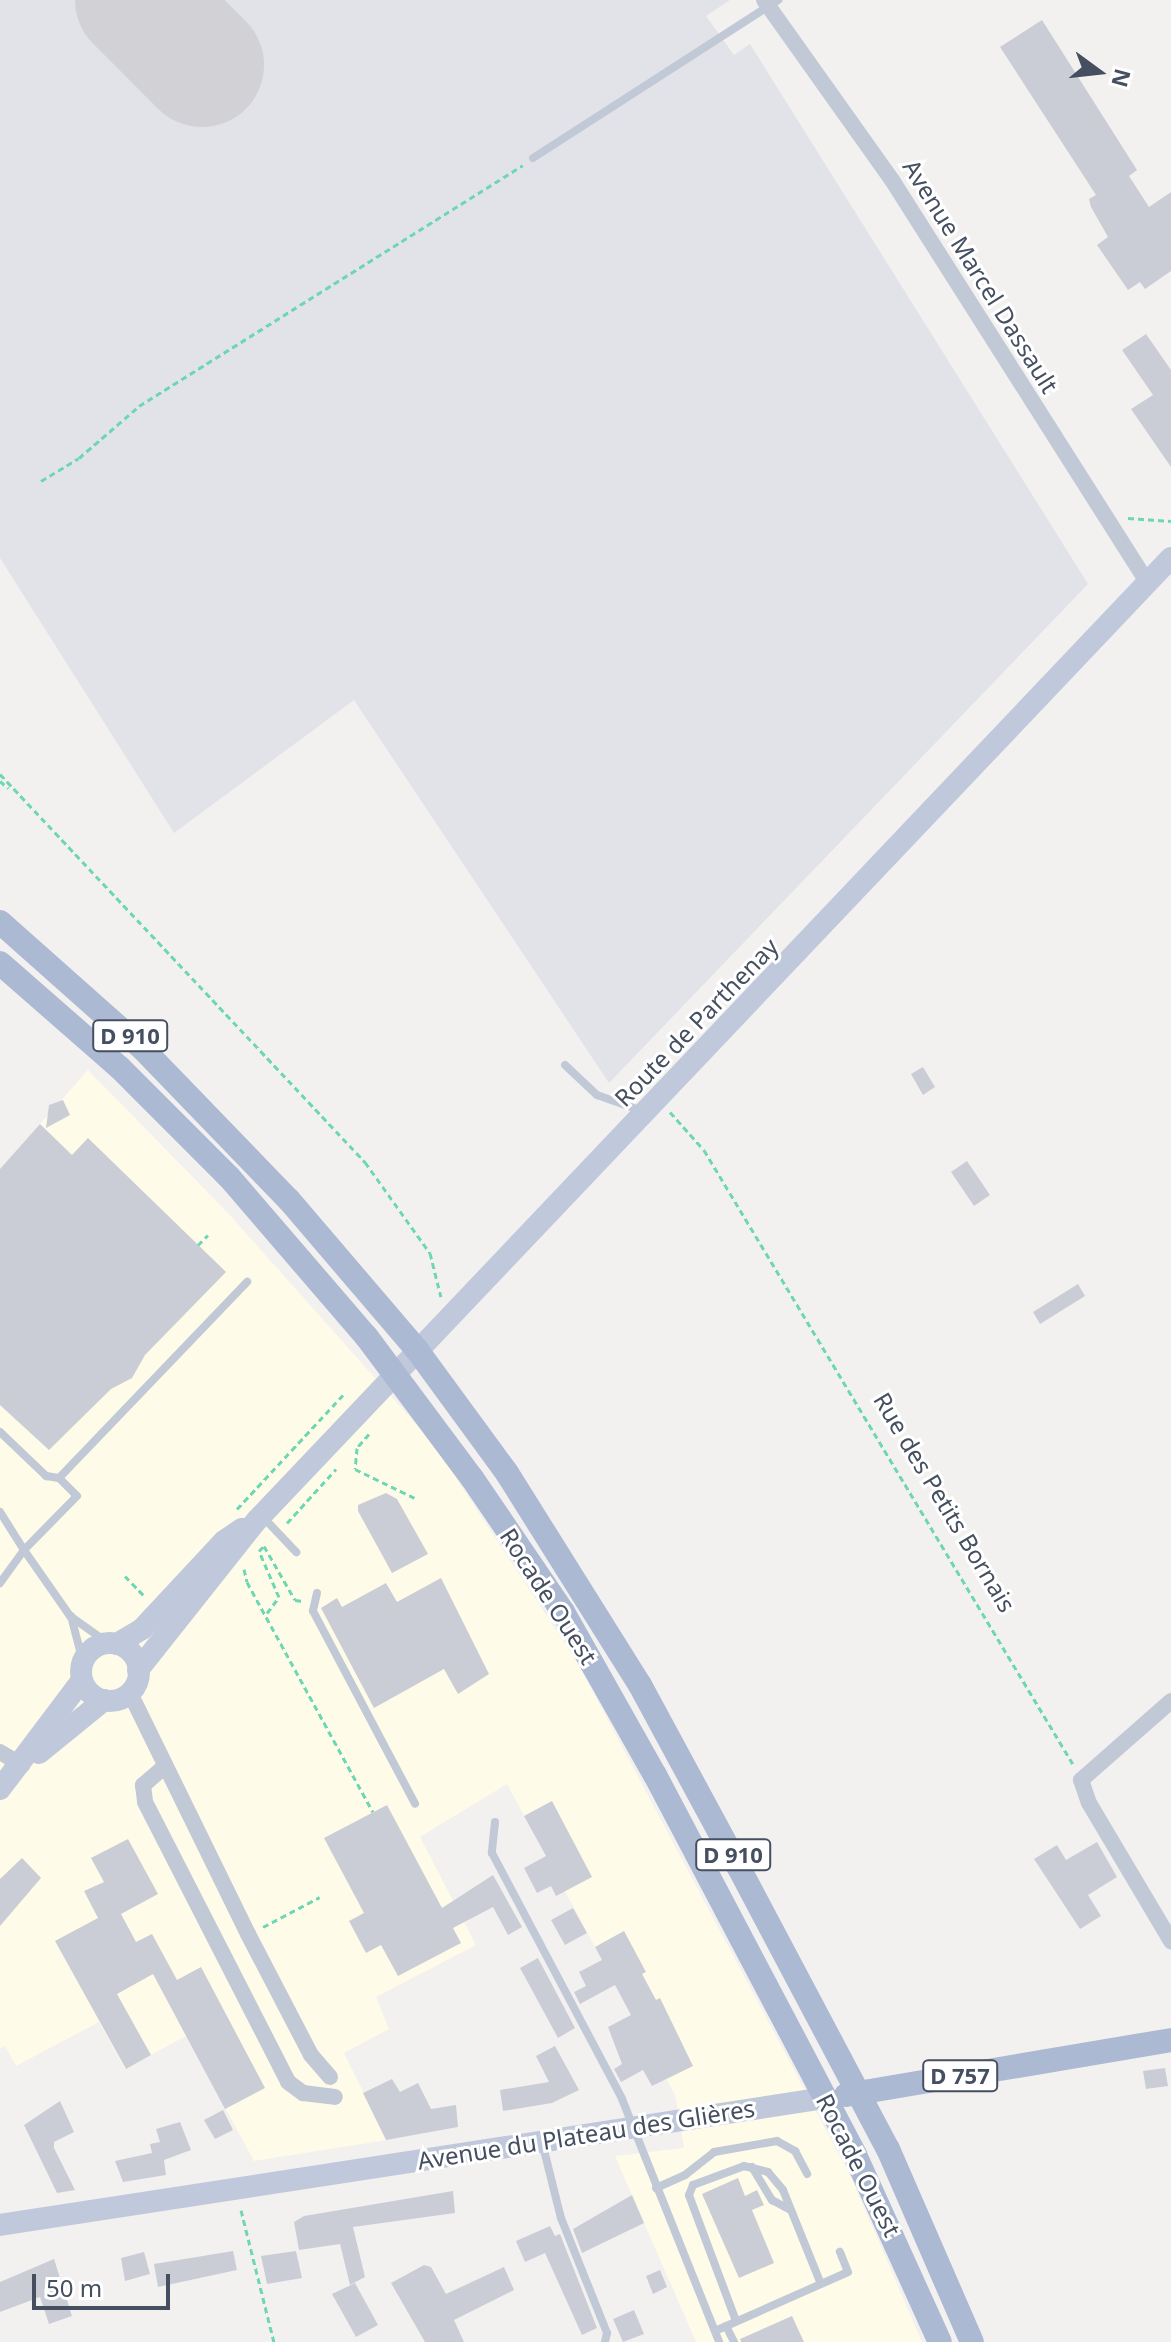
<!DOCTYPE html>
<html>
<head>
<meta charset="utf-8">
<style>
  body { margin:0 }
  #map { position:relative; width:1171px; height:2342px; overflow:hidden; background:#f3f0f0; font-family:"Noto Sans",sans-serif }
  div>[style] { position:absolute }
  [style*='--x'] { left:calc(var(--x)*1px); top:calc(var(--y)*1px); width:calc(var(--w)*1px); rotate:calc(var(--a)*1deg) }
  .commercial>* { inset:0; background:#fefbe8 }
  .airport>* { inset:0; background:#e1e3e8 }
  .runway>* { height:124px; margin:-62px; padding:0 62px; transform-origin:62px; border-radius:62px; background:#d2d2d6 }
  .building>* { inset:0; background:#cbcdd6 }
  .path>* { height:3px; margin-top:-1.5px; transform-origin:0; background:repeating-linear-gradient(90deg,#6dd7b3 0 6px,transparent 0 10px) }
  .service>* { height:8px; margin:-4px; padding:0 4px; transform-origin:4px; border-radius:4px; background:#c2c9d6 }
  .minor>* { height:16px; margin:-8px; padding:0 8px; transform-origin:8px; border-radius:8px; background:#c2c9d6 }
  .secondary>* { height:22px; margin:-11px; padding:0 11px; transform-origin:11px; border-radius:11px; background:#c0c9db }
  .secondary>.ring { margin:-11px; padding:0; box-sizing:content-box; background:none; border:22px solid #c0c9db; border-radius:50% }
  .primary>* { height:24px; margin:-12px; padding:0 12px; transform-origin:12px; border-radius:12px; background:#acb9d2 }
  span { translate:-50% -50%; white-space:nowrap; text-align:center; line-height:1.15; -webkit-text-stroke:6px #fff; paint-order:stroke }
  .shield-label span { padding:2px 6px; background:#fff; border:2px solid; border-radius:6px; -webkit-text-stroke-width:0 }
  .shield-label { font-size:22px; color:#454f60; font-weight:700 }
  .street-label { font-size:24px; color:#454f60 }
  .north { position:absolute; left:1059px; top:32px; width:80px; height:80px; -webkit-text-stroke:6px #fff; paint-order:stroke; rotate:105deg; font-size:22px; font-weight:700; line-height:32px; text-align:center; color:#454f60 }
  .north::after { content:''; display:block; margin:auto; width:28px; height:36px; background:#454f60; clip-path:polygon(50% 0,100% 100%,50% 72%,0 100%) }
  .scale { position:absolute; left:32px; top:2274px; width:138px; height:36px; box-sizing:border-box; border:4px solid #454f60; border-top:0; padding-left:10px; font-size:24px; line-height:28px; white-space:nowrap; color:#454f60; -webkit-text-stroke:6px #fff; paint-order:stroke }
</style>
</head>
<body>
<div id="map">
  <div class="commercial">
    <i style="clip-path:polygon(88px 1070px,228px 1213px,433px 1443px,577px 1662px,851px 2177px,922px 2342px,696px 2342px,615px 2156px,684px 2148px,675px 2095px,507px 1784px,420px 1837px,476px 1945px,376px 1997px,389px 2029px,344px 2053px,387px 2140px,254px 2161px,186px 2036px,125px 2069px,99px 2022px,16px 2066px,5px 2046px,0 2048px,0 1169px)"></i>
  </div>
  <div class="airport">
    <i style="clip-path:polygon(0 0,730px 0,706px 16px,734px 55px,750px 44px,1088px 584px,609px 1083px,354px 700px,174px 833px,0 558px)"></i>
  </div>
  <div class="runway">
    <i style="--x:137;--y:0;--w:92;--a:45"></i>
  </div>
  <div class="building">
    <i style="clip-path:polygon(1042px 20px,1137px 170px,1129px 176px,1149px 207px,1171px 192px,1171px 271px,1145px 289px,1140px 282px,1128px 290px,1097px 245px,1108px 237px,1091px 207px,1089px 199px,1096px 195px,1000px 47px)"></i>
    <i style="clip-path:polygon(1146px 334px,1171px 370px,1171px 467px,1131px 409px,1153px 395px,1122px 350px)"></i>
    <i style="clip-path:polygon(923px 1067px,935px 1087px,923px 1095px,911px 1074px)"></i>
    <i style="clip-path:polygon(63px 1100px,70px 1115px,46px 1128px,49px 1105px)"></i>
    <i style="clip-path:polygon(40px 1124px,72px 1155px,88px 1138px,226px 1272px,145px 1355px,132px 1378px,111px 1389px,49px 1450px,0 1405px,0 1169px)"></i>
    <i style="clip-path:polygon(967px 1161px,990px 1195px,974px 1206px,951px 1172px)"></i>
    <i style="clip-path:polygon(1078px 1284px,1085px 1296px,1040px 1324px,1033px 1312px)"></i>
    <i style="clip-path:polygon(386px 1493px,397px 1499px,428px 1554px,392px 1573px,358px 1511px,358px 1505px)"></i>
    <i style="clip-path:polygon(441px 1578px,489px 1674px,458px 1694px,444px 1669px,374px 1708px,321px 1608px,337px 1598px,342px 1607px,386px 1583px,397px 1602px)"></i>
    <i style="clip-path:polygon(552px 1801px,592px 1877px,556px 1896px,551px 1886px,537px 1893px,524px 1868px,546px 1856px,524px 1816px)"></i>
    <i style="clip-path:polygon(387px 1805px,442px 1908px,493px 1875px,522px 1927px,508px 1935px,493px 1907px,453px 1928px,461px 1943px,398px 1976px,381px 1945px,366px 1953px,349px 1921px,364px 1913px,324px 1838px)"></i>
    <i style="clip-path:polygon(128px 1839px,158px 1894px,121px 1914px,136px 1942px,152px 1934px,177px 1980px,201px 1967px,265px 2088px,225px 2109px,153px 1974px,117px 1994px,151px 2055px,126px 2069px,55px 1941px,98px 1918px,84px 1891px,104px 1882px,91px 1858px)"></i>
    <i style="clip-path:polygon(1097px 1842px,1117px 1877px,1088px 1895px,1101px 1916px,1080px 1929px,1034px 1859px,1057px 1845px,1066px 1860px)"></i>
    <i style="clip-path:polygon(22px 1858px,41px 1878px,0 1926px,0 1879px)"></i>
    <i style="clip-path:polygon(573px 1908px,587px 1933px,565px 1945px,551px 1920px)"></i>
    <i style="clip-path:polygon(624px 1931px,646px 1972px,642px 1974px,656px 2000px,660px 1998px,693px 2066px,652px 2086px,643px 2070px,621px 2082px,614px 2069px,622px 2064px,608px 2027px,631px 2015px,615px 1985px,580px 2004px,574px 1992px,586px 1986px,579px 1972px,602px 1960px,595px 1947px)"></i>
    <i style="clip-path:polygon(538px 1958px,575px 2028px,558px 2038px,520px 1968px)"></i>
    <i style="clip-path:polygon(555px 2046px,579px 2090px,552px 2103px,503px 2111px,500px 2090px,549px 2082px,536px 2056px)"></i>
    <i style="clip-path:polygon(1165px 2068px,1168px 2086px,1146px 2089px,1143px 2071px)"></i>
    <i style="clip-path:polygon(392px 2079px,400px 2092px,418px 2083px,431px 2109px,456px 2105px,458px 2127px,386px 2140px,363px 2093px)"></i>
    <i style="clip-path:polygon(60px 2101px,74px 2132px,54px 2142px,54px 2148px,75px 2190px,57px 2193px,24px 2125px)"></i>
    <i style="clip-path:polygon(223px 2110px,233px 2130px,215px 2139px,204px 2120px)"></i>
    <i style="clip-path:polygon(180px 2122px,191px 2150px,164px 2160px,166px 2175px,123px 2182px,115px 2161px,152px 2153px,150px 2144px,160px 2142px,156px 2129px)"></i>
    <i style="clip-path:polygon(738px 2178px,745px 2196px,757px 2190px,764px 2205px,752px 2210px,774px 2263px,739px 2278px,702px 2194px)"></i>
    <i style="clip-path:polygon(453px 2191px,455px 2213px,353px 2227px,365px 2277px,350px 2285px,340px 2244px,299px 2250px,294px 2222px,304px 2216px)"></i>
    <i style="clip-path:polygon(632px 2195px,644px 2223px,582px 2253px,573px 2229px)"></i>
    <i style="clip-path:polygon(550px 2226px,555px 2236px,560px 2234px,597px 2328px,582px 2335px,545px 2253px,525px 2262px,516px 2241px)"></i>
    <i style="clip-path:polygon(233px 2251px,237px 2270px,158px 2287px,154px 2264px)"></i>
    <i style="clip-path:polygon(296px 2251px,302px 2278px,267px 2284px,261px 2256px)"></i>
    <i style="clip-path:polygon(144px 2252px,150px 2274px,125px 2281px,121px 2258px)"></i>
    <i style="clip-path:polygon(54px 2259px,72px 2316px,49px 2324px,40px 2297px,0 2312px,0 2282px)"></i>
    <i style="clip-path:polygon(424px 2265px,431px 2267px,446px 2294px,504px 2267px,514px 2290px,454px 2320px,464px 2342px,425px 2342px,391px 2283px)"></i>
    <i style="clip-path:polygon(660px 2270px,667px 2287px,653px 2294px,646px 2276px)"></i>
    <i style="clip-path:polygon(355px 2283px,378px 2325px,356px 2337px,332px 2294px)"></i>
    <i style="clip-path:polygon(634px 2310px,644px 2334px,623px 2342px,613px 2319px)"></i>
    <i style="clip-path:polygon(792px 2316px,804px 2342px,741px 2342px,740px 2339px)"></i>
  </div>
  <div class="path">
    <i style="--x:41;--y:481;--w:44;--a:-31.2"></i>
    <i style="--x:79;--y:458;--w:79;--a:-40.9"></i>
    <i style="--x:139;--y:406;--w:453;--a:-32.1"></i>
    <i style="--x:1128;--y:518;--w:43;--a:4"></i>
    <i style="--x:0;--y:774;--w:533;--a:46.75"></i>
    <i style="--x:365;--y:1162;--w:112;--a:54.5"></i>
    <i style="--x:430;--y:1253;--w:45;--a:76"></i>
    <i style="--x:0;--y:781;--w:11;--a:41"></i>
    <i style="--x:670;--y:1112;--w:51;--a:48.2"></i>
    <i style="--x:704;--y:1150;--w:716;--a:59"></i>
    <i style="--x:198;--y:1245;--w:14;--a:-45"></i>
    <i style="--x:369;--y:1434;--w:18;--a:131"></i>
    <i style="--x:357;--y:1448;--w:21;--a:95"></i>
    <i style="--x:355;--y:1469;--w:69;--a:25.8"></i>
    <i style="--x:237;--y:1509;--w:156;--a:-47.1"></i>
    <i style="--x:287;--y:1523;--w:73;--a:-47.8"></i>
    <i style="--x:244;--y:1569;--w:13;--a:77"></i>
    <i style="--x:247;--y:1582;--w:262;--a:61.3"></i>
    <i style="--x:125;--y:1576;--w:28;--a:46"></i>
    <i style="--x:267;--y:1613;--w:20;--a:-53"></i>
    <i style="--x:279;--y:1597;--w:50;--a:-113.5"></i>
    <i style="--x:259;--y:1551;--w:7;--a:-45"></i>
    <i style="--x:264;--y:1546;--w:62;--a:60.1"></i>
    <i style="--x:295;--y:1600;--w:8;--a:7"></i>
    <i style="--x:263;--y:1927;--w:64;--a:-27.8"></i>
    <i style="--x:241;--y:2210;--w:136;--a:76"></i>
  </div>
  <div class="service">
    <i style="--x:533;--y:158;--w:292;--a:-32.8"></i>
    <i style="--x:565;--y:1065;--w:44;--a:43.2"></i>
    <i style="--x:597;--y:1095;--w:48;--a:19.6"></i>
    <i style="--x:0;--y:1432;--w:64;--a:43.7"></i>
    <i style="--x:46;--y:1476;--w:13;--a:9"></i>
    <i style="--x:59;--y:1478;--w:25;--a:45"></i>
    <i style="--x:77;--y:1496;--w:76;--a:134.5"></i>
    <i style="--x:24;--y:1550;--w:80;--a:55.1"></i>
    <i style="--x:70;--y:1616;--w:47;--a:35.4"></i>
    <i style="--x:59;--y:1478;--w:272;--a:-46.2"></i>
    <i style="--x:0;--y:1512;--w:45;--a:57.7"></i>
    <i style="--x:24;--y:1550;--w:41;--a:126"></i>
    <i style="--x:262;--y:1516;--w:50;--a:46.6"></i>
    <i style="--x:317;--y:1593;--w:18;--a:103"></i>
    <i style="--x:313;--y:1611;--w:218;--a:62.1"></i>
    <i style="--x:71;--y:1616;--w:48;--a:75.4"></i>
    <i style="--x:495;--y:1822;--w:31;--a:96"></i>
    <i style="--x:492;--y:1853;--w:278;--a:62.1"></i>
    <i style="--x:622;--y:2099;--w:262;--a:68.2"></i>
    <i style="--x:542;--y:2142;--w:78;--a:76"></i>
    <i style="--x:561;--y:2218;--w:124;--a:68.2"></i>
    <i style="--x:607;--y:2333;--w:9;--a:103"></i>
    <i style="--x:752;--y:2167;--w:39;--a:59"></i>
    <i style="--x:772;--y:2200;--w:19;--a:28"></i>
    <i style="--x:656;--y:2188;--w:32;--a:-24"></i>
    <i style="--x:685;--y:2175;--w:37;--a:-38"></i>
    <i style="--x:714;--y:2152;--w:64;--a:-9.9"></i>
    <i style="--x:777;--y:2141;--w:21;--a:29"></i>
    <i style="--x:795;--y:2151;--w:26;--a:62"></i>
    <i style="--x:736;--y:2321;--w:134;--a:-110.5"></i>
    <i style="--x:689;--y:2195;--w:11;--a:-68"></i>
    <i style="--x:693;--y:2185;--w:54;--a:-20.4"></i>
    <i style="--x:744;--y:2166;--w:25;--a:14"></i>
    <i style="--x:768;--y:2172;--w:23;--a:50"></i>
    <i style="--x:783;--y:2190;--w:101;--a:68"></i>
    <i style="--x:726;--y:2326;--w:18;--a:63"></i>
    <i style="--x:715;--y:2331;--w:145;--a:-23.9"></i>
    <i style="--x:848;--y:2272;--w:22;--a:-112"></i>
  </div>
  <div class="minor">
    <i style="--x:764;--y:0;--w:221;--a:54.6"></i>
    <i style="--x:892;--y:180;--w:477;--a:57.6"></i>
    <i style="--x:130;--y:1693;--w:268;--a:63.9"></i>
    <i style="--x:248;--y:1934;--w:136;--a:62.5"></i>
    <i style="--x:311;--y:2055;--w:29;--a:49"></i>
    <i style="--x:1171;--y:1701;--w:120;--a:138.7"></i>
    <i style="--x:1081;--y:1780;--w:24;--a:71"></i>
    <i style="--x:1089;--y:1803;--w:161;--a:59.3"></i>
    <i style="--x:0;--y:1752;--w:26;--a:31"></i>
    <i style="--x:164;--y:1767;--w:28;--a:139"></i>
    <i style="--x:143;--y:1785;--w:17;--a:83"></i>
    <i style="--x:145;--y:1802;--w:314;--a:62.9"></i>
    <i style="--x:288;--y:2082;--w:19;--a:36"></i>
    <i style="--x:303;--y:2093;--w:32;--a:7"></i>
  </div>
  <div class="secondary">
    <i class="ring" style="left:81px;top:1643px;width:36px;height:36px"></i>
    <i style="--x:117;--y:1644;--w:29;--a:-31"></i>
    <i style="--x:142;--y:1629;--w:120;--a:-47"></i>
    <i style="--x:224;--y:1541;--w:22;--a:-34"></i>
    <i style="--x:138;--y:1670;--w:191;--a:-51.6"></i>
    <i style="--x:257;--y:1520;--w:1327;--a:-46.47"></i>
    <i style="--x:39;--y:1753;--w:84;--a:-39.2"></i>
    <i style="--x:0;--y:1789;--w:136;--a:-53"></i>
    <i style="--x:0;--y:2225;--w:835;--a:-8.75"></i>
  </div>
  <div class="primary">
    <i style="--x:0;--y:922;--w:190;--a:41.6"></i>
    <i style="--x:142;--y:1048;--w:211;--a:46"></i>
    <i style="--x:289;--y:1200;--w:197;--a:49.5"></i>
    <i style="--x:417;--y:1350;--w:152;--a:53.8"></i>
    <i style="--x:507;--y:1473;--w:250;--a:57.9"></i>
    <i style="--x:640;--y:1685;--w:206;--a:61.6"></i>
    <i style="--x:738;--y:1866;--w:320;--a:62.1"></i>
    <i style="--x:888;--y:2149;--w:210;--a:66.5"></i>
    <i style="--x:0;--y:963;--w:159;--a:41.2"></i>
    <i style="--x:120;--y:1068;--w:154;--a:45"></i>
    <i style="--x:229;--y:1177;--w:210;--a:49.3"></i>
    <i style="--x:366;--y:1336;--w:177;--a:53.3"></i>
    <i style="--x:472;--y:1478;--w:162;--a:55.8"></i>
    <i style="--x:563;--y:1612;--w:187;--a:60.6"></i>
    <i style="--x:655;--y:1775;--w:429;--a:62.2"></i>
    <i style="--x:855;--y:2155;--w:205;--a:65.6"></i>
    <i style="--x:846;--y:2095;--w:330;--a:-9.6"></i>
  </div>
  <div class="shield-label">
    <span style="left:130px;top:1036px">D 910</span>
    <span style="left:733px;top:1855px">D 910</span>
    <span style="left:960px;top:2076px">D 757</span>
  </div>
  <div class="street-label">
    <span style="left:981px;top:276px;rotate:58deg">Avenue Marcel Dassault</span>
    <span style="left:696px;top:1022px;rotate:-46deg">Route de Parthenay</span>
    <span style="left:945px;top:1502px;rotate:59deg">Rue des Petits Bornais</span>
    <span style="left:549px;top:1596px;rotate:57deg">Rocade Ouest</span>
    <span style="left:586px;top:2134px;rotate:-9deg">Avenue du Plateau des Glières</span>
    <span style="left:859px;top:2165px;rotate:63deg">Rocade Ouest</span>
  </div>
  <div class="north">N</div>
  <div class="scale">50 m</div>
</div>
</body>
</html>
